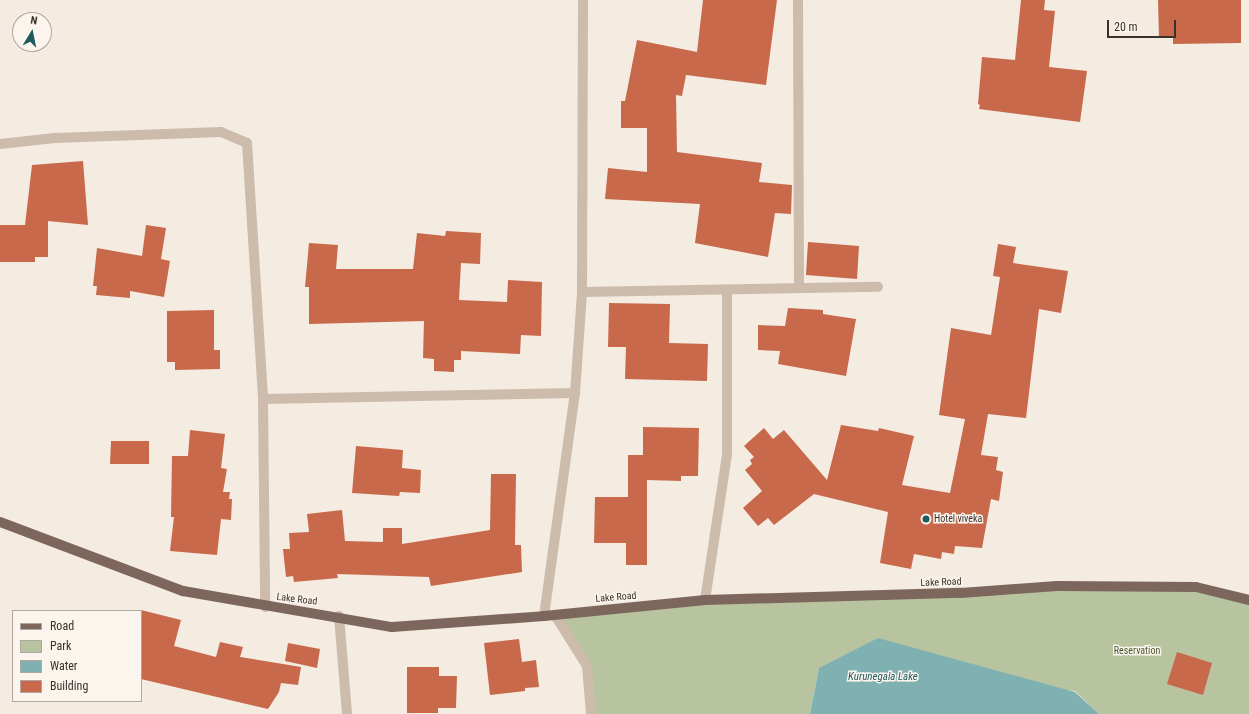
<!DOCTYPE html>
<html>
<head>
<meta charset="utf-8">
<style>
  body { margin:0 }
  #map { position:relative; width:1249px; height:714px; overflow:hidden; background:#f4ebe1; font-family:"Roboto Condensed",sans-serif }
  div>[style] { position:absolute }
  [style*='--x'] { left:calc(var(--x)*1px); top:calc(var(--y)*1px); width:calc(var(--w)*1px); rotate:calc(var(--a)*1deg) }
  .green>* { inset:0; background:#b8c4a0 }
  .water>* { inset:0; background:#7fb0b2 }
  .building>* { inset:0; background:#c8694b }
  .minor>* { height:10px; margin:-5px; padding:0 5px; transform-origin:5px; border-radius:5px; background:#cdbbac }
  .major>* { height:10px; margin:-5px; padding:0 5px; transform-origin:5px; border-radius:5px; background:#7d675c }
  .dots>* { width:11px; height:11px; translate:-50% -50%; box-sizing:border-box; border:2px solid #fbf5ee; border-radius:50% }
  span { translate:-50% -50%; white-space:nowrap; text-align:center; line-height:1.15; -webkit-text-stroke:3px #fbf5ee; paint-order:stroke }
  .poi-label { font-size:10px; color:#3b302b }
  .left { translate:0 -50%; text-align:left }
  .street-label { font-size:10px; color:#3b302b }
  .park-label { font-size:10px; color:#4a5a2e }
  .water-label { font-size:11px; color:#1f5a5e; font-style:italic }
  .legend { position:absolute; left:12px; top:610px; width:130px; height:92px; box-sizing:border-box; background:#fbf5ee; border:1px solid #aea6a0; margin:0; padding:5px 7px; list-style:none; font-size:12px; color:#3b302b }
  .legend li { display:flex; align-items:center; gap:8px; height:20px }
  .legend b { width:20px; border:1px solid #aea6a0 }
  .north { position:absolute; left:12px; top:12px; width:40px; height:40px; box-sizing:border-box; background:#fbf5ee; border:1px solid #aea6a0; border-radius:50%; rotate:10deg; font-size:11px; font-weight:700; line-height:16px; text-align:center; color:#3b302b }
  .north::after { content:''; display:block; margin:auto; width:14px; height:18px; background:#1f5a5e; clip-path:polygon(50% 0,100% 100%,50% 72%,0 100%) }
  .scale { position:absolute; left:1107px; top:20px; width:69px; height:18px; box-sizing:border-box; border:2px solid #3b302b; border-top:0; padding-left:5px; font-size:12px; line-height:14px; white-space:nowrap; color:#3b302b; -webkit-text-stroke:3px #fbf5ee; paint-order:stroke }
</style>
</head>
<body>
<div id="map">
  <div class="green">
    <i style="clip-path:polygon(1196px 587px,1249px 600px,1249px 714px,1099px 714px,1075px 691px,819px 668px,810px 714px,591px 714px,587px 666px,555px 615px,705px 600px)"></i>
  </div>
  <div class="water">
    <i style="clip-path:polygon(878px 638px,1075px 692px,1099px 714px,810px 714px,819px 668px)"></i>
  </div>
  <div class="building">
    <i style="clip-path:polygon(703px 0,777px 0,766px 85px,686px 75px,682px 96px,676px 95px,677px 152px,762px 163px,759px 182px,792px 185px,791px 214px,775px 213px,768px 257px,695px 243px,700px 204px,605px 199px,608px 168px,647px 172px,647px 128px,621px 128px,621px 101px,625px 101px,637px 40px,697px 52px)"></i>
    <i style="clip-path:polygon(1021px 0,1045px 0,1044px 10px,1055px 11px,1049px 67px,1087px 71px,1080px 122px,979px 109px,980px 105px,978px 104px,982px 57px,1015px 60px)"></i>
    <i style="clip-path:polygon(1158px 0,1241px 0,1241px 43px,1173px 44px,1173px 38px,1159px 38px)"></i>
    <i style="clip-path:polygon(83px 161px,88px 225px,48px 221px,48px 257px,35px 257px,35px 262px,0 262px,0 225px,25px 225px,32px 165px)"></i>
    <i style="clip-path:polygon(146px 225px,166px 228px,161px 259px,170px 261px,164px 297px,130px 291px,130px 298px,96px 295px,97px 286px,93px 286px,97px 248px,142px 256px)"></i>
    <i style="clip-path:polygon(446px 231px,481px 233px,480px 264px,461px 263px,459px 300px,507px 302px,508px 280px,542px 282px,541px 336px,521px 335px,520px 354px,461px 351px,461px 360px,454px 360px,454px 372px,434px 371px,434px 359px,423px 358px,424px 321px,309px 324px,309px 287px,305px 287px,309px 243px,338px 245px,336px 269px,413px 269px,417px 233px,445px 236px)"></i>
    <i style="clip-path:polygon(808px 242px,859px 246px,857px 279px,806px 275px)"></i>
    <i style="clip-path:polygon(998px 244px,1016px 247px,1013px 263px,1068px 271px,1061px 313px,1039px 309px,1026px 418px,988px 414px,981px 455px,998px 457px,996px 470px,1003px 472px,999px 501px,991px 499px,982px 548px,955px 546px,954px 554px,942px 552px,941px 559px,914px 554px,911px 569px,880px 563px,888px 512px,814px 494px,774px 525px,768px 518px,758px 526px,743px 508px,762px 491px,745px 470px,752px 464px,750px 460px,754px 457px,744px 446px,764px 428px,773px 439px,784px 430px,827px 480px,841px 425px,878px 431px,879px 428px,914px 436px,902px 485px,950px 493px,965px 419px,939px 415px,951px 328px,991px 335px,1000px 277px,993px 276px)"></i>
    <i style="clip-path:polygon(609px 303px,670px 304px,669px 343px,708px 344px,707px 381px,625px 379px,626px 347px,608px 347px)"></i>
    <i style="clip-path:polygon(788px 308px,823px 310px,823px 314px,856px 319px,846px 376px,778px 364px,780px 351px,758px 350px,758px 325px,785px 326px)"></i>
    <i style="clip-path:polygon(214px 310px,214px 350px,220px 350px,220px 369px,175px 370px,175px 362px,167px 362px,167px 311px)"></i>
    <i style="clip-path:polygon(643px 427px,699px 428px,698px 476px,681px 476px,681px 481px,647px 480px,647px 565px,626px 565px,626px 543px,594px 543px,595px 497px,628px 497px,628px 455px,643px 455px)"></i>
    <i style="clip-path:polygon(190px 430px,225px 434px,221px 468px,227px 469px,223px 492px,230px 492px,229px 499px,232px 499px,231px 520px,221px 519px,217px 555px,170px 551px,174px 517px,171px 517px,172px 456px,188px 456px)"></i>
    <i style="clip-path:polygon(111px 441px,149px 441px,149px 464px,110px 464px)"></i>
    <i style="clip-path:polygon(356px 446px,403px 450px,402px 468px,421px 470px,420px 493px,400px 492px,399px 496px,352px 493px)"></i>
    <i style="clip-path:polygon(491px 474px,516px 474px,515px 545px,521px 545px,522px 572px,431px 586px,429px 577px,337px 574px,338px 578px,294px 582px,293px 576px,286px 577px,283px 549px,290px 549px,289px 533px,309px 532px,307px 514px,342px 510px,345px 541px,383px 542px,383px 528px,402px 528px,402px 544px,490px 530px)"></i>
    <i style="clip-path:polygon(141px 610px,181px 620px,174px 646px,216px 657px,220px 642px,243px 647px,240px 657px,301px 667px,298px 685px,281px 683px,279px 692px,268px 709px,141px 679px)"></i>
    <i style="clip-path:polygon(519px 639px,522px 662px,536px 660px,539px 687px,525px 688px,525px 691px,490px 695px,484px 643px)"></i>
    <i style="clip-path:polygon(288px 643px,320px 649px,317px 668px,285px 661px)"></i>
    <i style="clip-path:polygon(1177px 652px,1212px 663px,1203px 695px,1167px 684px)"></i>
    <i style="clip-path:polygon(407px 667px,439px 667px,439px 676px,457px 676px,456px 708px,438px 708px,438px 713px,407px 713px)"></i>
  </div>
  <div class="minor">
    <i style="--x:798;--y:0;--w:287;--a:89.8"></i>
    <i style="--x:0;--y:144;--w:55;--a:-6.2"></i>
    <i style="--x:55;--y:138;--w:166;--a:-2.1"></i>
    <i style="--x:221;--y:132;--w:28;--a:23"></i>
    <i style="--x:247;--y:143;--w:256;--a:86.4"></i>
    <i style="--x:263;--y:399;--w:208;--a:89.4"></i>
    <i style="--x:582;--y:292;--w:296;--a:-1"></i>
    <i style="--x:263;--y:399;--w:312;--a:-1.1"></i>
    <i style="--x:705;--y:600;--w:148;--a:-81.4"></i>
    <i style="--x:727;--y:454;--w:162;--a:-90"></i>
    <i style="--x:555;--y:615;--w:60;--a:57.9"></i>
    <i style="--x:587;--y:666;--w:48;--a:85.2"></i>
    <i style="--x:339;--y:616;--w:98;--a:85.3"></i>
    <i style="--x:544;--y:616;--w:225;--a:-82.1"></i>
    <i style="--x:575;--y:393;--w:101;--a:-86"></i>
    <i style="--x:582;--y:292;--w:292;--a:-89.8"></i>
  </div>
  <div class="major">
    <i style="--x:0;--y:522;--w:196;--a:20.7"></i>
    <i style="--x:183;--y:591;--w:212;--a:9.8"></i>
    <i style="--x:392;--y:627;--w:152;--a:-4.1"></i>
    <i style="--x:544;--y:616;--w:162;--a:-5.7"></i>
    <i style="--x:705;--y:600;--w:256;--a:-1.6"></i>
    <i style="--x:961;--y:593;--w:96;--a:-4.2"></i>
    <i style="--x:1057;--y:586;--w:139;--a:0.4"></i>
    <i style="--x:1196;--y:587;--w:55;--a:13.8"></i>
  </div>
  <div class="dots">
    <i style="left:926px;top:519px;background:#1f5a5e"></i>
  </div>
  <div class="poi-label">
    <span class="left" style="left:934px;top:519px">Hotel viveka</span>
  </div>
  <div class="street-label">
    <span style="left:941px;top:582px;rotate:-2deg">Lake Road</span>
    <span style="left:616px;top:597px;rotate:-5deg">Lake Road</span>
    <span style="left:297px;top:599px;rotate:7deg">Lake Road</span>
  </div>
  <div class="park-label">
    <span style="left:1137px;top:651px">Reservation</span>
  </div>
  <div class="water-label">
    <span style="left:883px;top:677px">Kurunegala Lake</span>
  </div>
  <ul class="legend">
  <li><b style="height:5px;background:#7d675c"></b>Road</li>
  <li><b style="height:11px;background:#b8c4a0"></b>Park</li>
  <li><b style="height:11px;background:#7fb0b2"></b>Water</li>
  <li><b style="height:11px;background:#c8694b"></b>Building</li>
  </ul>
  <div class="north">N</div>
  <div class="scale">20 m</div>
</div>
</body>
</html>
